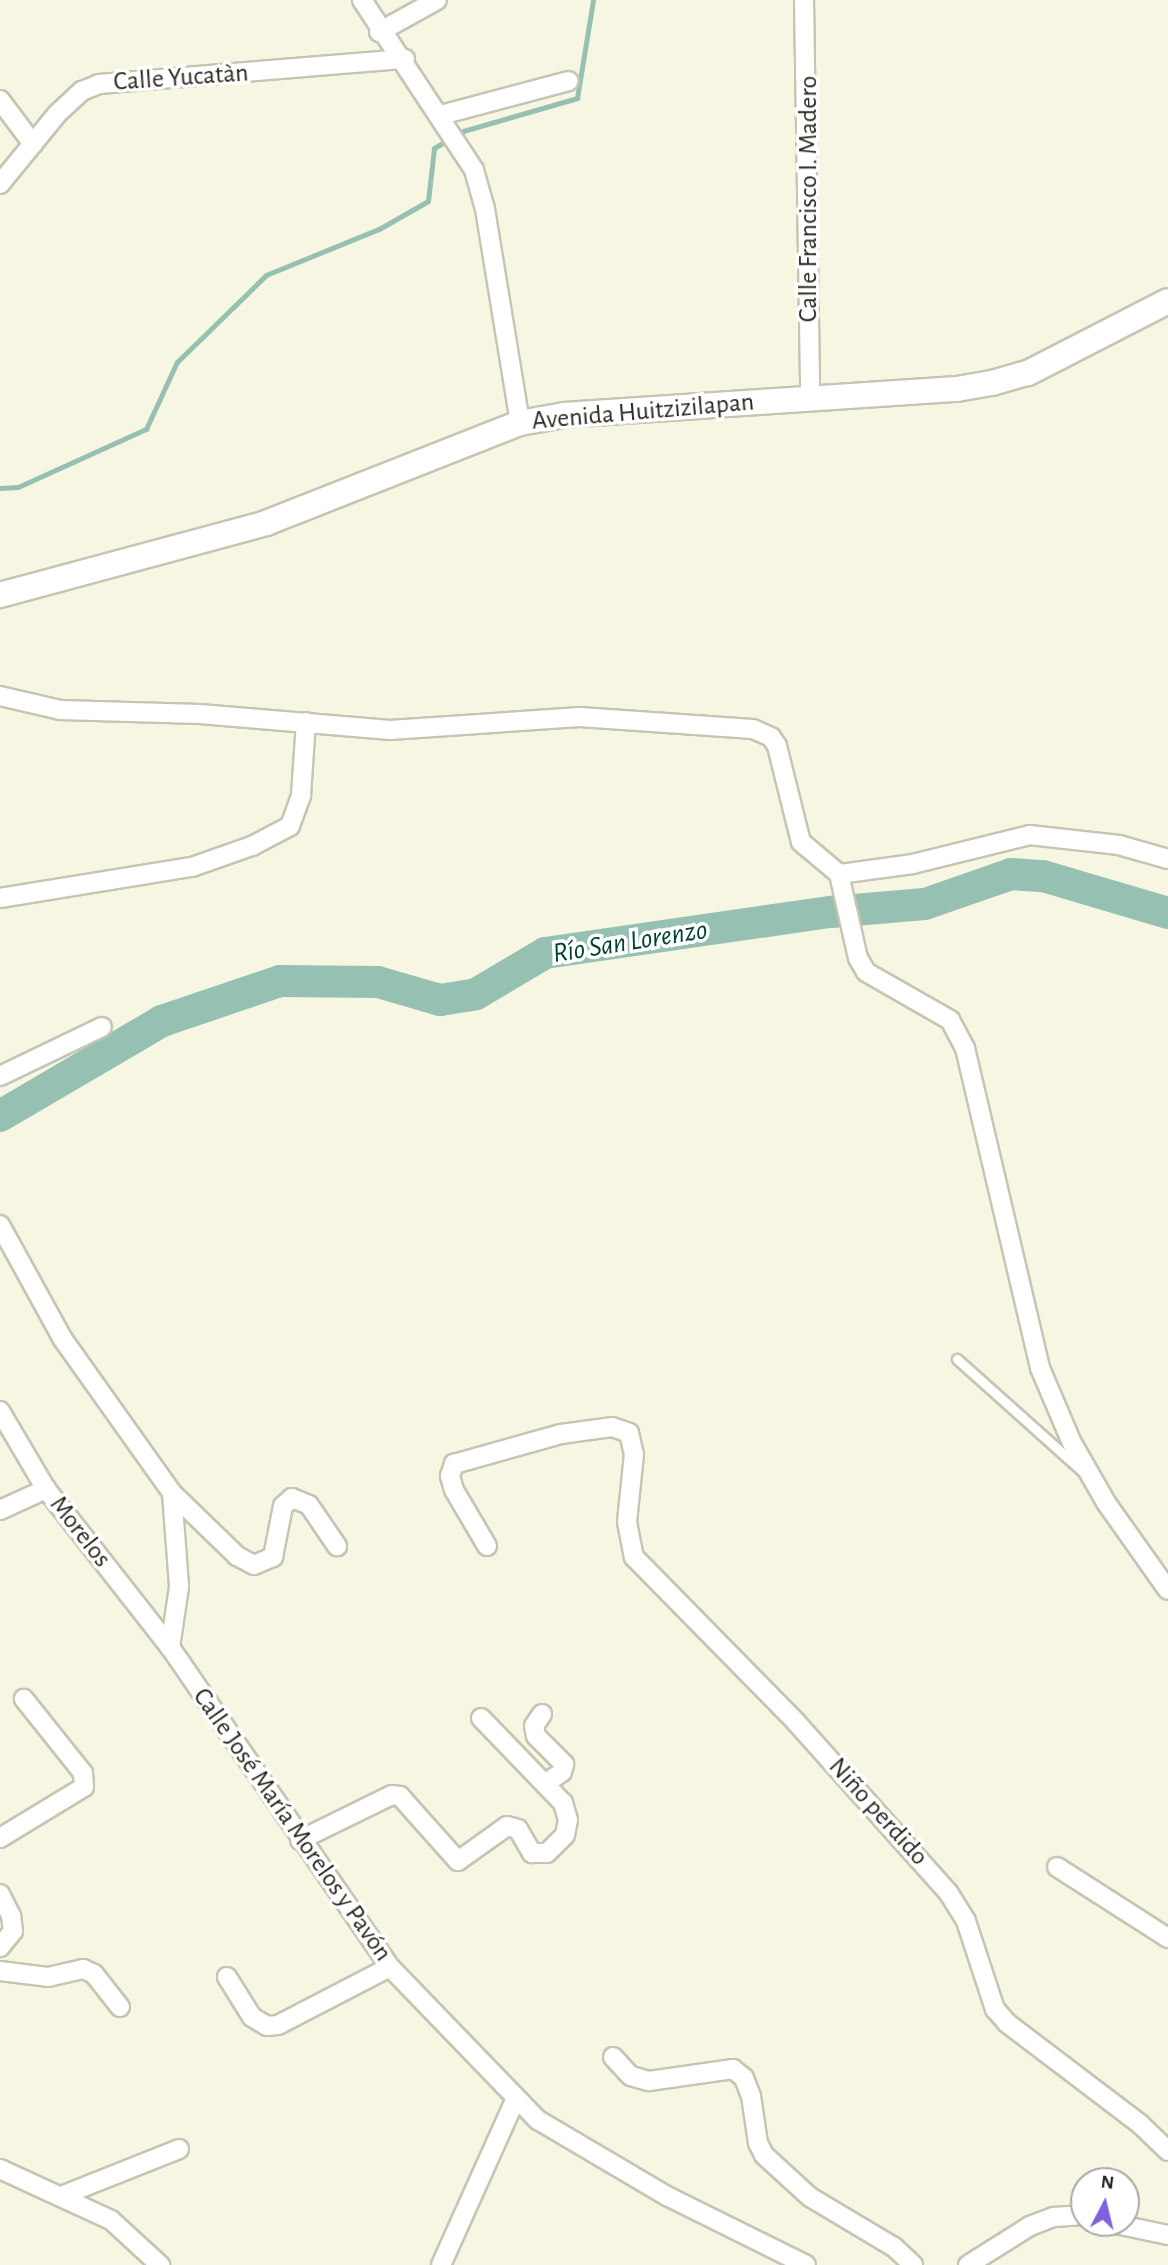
<!DOCTYPE html>
<html>
<head>
<meta charset="utf-8">
<style>
  body { margin:0 }
  #map { position:relative; width:1168px; height:2265px; overflow:hidden; background:#f7f6e3; font-family:"Alegreya Sans",sans-serif }
  div>[style] { position:absolute }
  [style*='--x'] { left:calc(var(--x)*1px); top:calc(var(--y)*1px); width:calc(var(--w)*1px); rotate:calc(var(--a)*1deg) }
  .stream>* { height:5px; margin:-2.5px; padding:0 2.5px; transform-origin:2.5px; border-radius:2.5px; background:#96c1b2 }
  .river>* { height:32px; margin:-16px; padding:0 16px; transform-origin:16px; border-radius:16px; background:#96c1b2 }
  .roads { filter:drop-shadow(2px 0 #c6c5b3) drop-shadow(-2px 0 #c6c5b3) drop-shadow(0 2px #c6c5b3) drop-shadow(0 -2px #c6c5b3) }
  .lane>* { height:9px; margin:-4.5px; padding:0 4.5px; transform-origin:4.5px; border-radius:4.5px; background:#fff }
  .street>* { height:18px; margin:-9px; padding:0 9px; transform-origin:9px; border-radius:9px; background:#fff }
  .secondary>* { height:24px; margin:-12px; padding:0 12px; transform-origin:12px; border-radius:12px; background:#fff }
  span { translate:-50% -50%; white-space:nowrap; text-align:center; line-height:1.15; -webkit-text-stroke:7px #fff; paint-order:stroke }
  .street-label { font-size:26px; color:#27261f }
  .water-label { font-size:28px; color:#014132; font-style:italic }
  .north { position:absolute; left:1070px; top:2167px; width:70px; height:70px; box-sizing:border-box; background:#fff; border:2px solid #a9a8a5; border-radius:50%; rotate:7deg; font-size:19px; font-weight:700; line-height:28px; text-align:center; color:#27261f }
  .north::after { content:''; display:block; margin:auto; width:24px; height:32px; background:#7e62dd; clip-path:polygon(50% 0,100% 100%,50% 72%,0 100%) }
</style>
</head>
<body>
<div id="map">
  <div class="stream">
    <i style="--x:0;--y:488;--w:18;--a:-3"></i>
    <i style="--x:18;--y:487;--w:141;--a:-24.4"></i>
    <i style="--x:146;--y:429;--w:74;--a:-65.2"></i>
    <i style="--x:177;--y:362;--w:124;--a:-44.3"></i>
    <i style="--x:266;--y:275;--w:122;--a:-22.2"></i>
    <i style="--x:379;--y:229;--w:56;--a:-29.7"></i>
    <i style="--x:428;--y:201;--w:53;--a:-83.5"></i>
    <i style="--x:434;--y:148;--w:34;--a:-30"></i>
    <i style="--x:463;--y:131;--w:119;--a:-16.1"></i>
    <i style="--x:577;--y:98;--w:99;--a:-80.7"></i>
  </div>
  <div class="river">
    <i style="--x:0;--y:1116;--w:188;--a:-30.4"></i>
    <i style="--x:162;--y:1021;--w:125;--a:-18.7"></i>
    <i style="--x:280;--y:981;--w:98;--a:0.6"></i>
    <i style="--x:378;--y:982;--w:65;--a:16.2"></i>
    <i style="--x:440;--y:1000;--w:36;--a:-9"></i>
    <i style="--x:476;--y:994;--w:80;--a:-30.7"></i>
    <i style="--x:545;--y:953;--w:289;--a:-8.2"></i>
    <i style="--x:831;--y:912;--w:94;--a:-4.9"></i>
    <i style="--x:925;--y:904;--w:91;--a:-19.2"></i>
    <i style="--x:1011;--y:874;--w:32;--a:4"></i>
    <i style="--x:1043;--y:876;--w:130;--a:16.5"></i>
  </div>
  <div class="roads">
    <div class="lane">
      <i style="--x:957;--y:1359;--w:166;--a:41.8"></i>
    </div>
    <div class="street">
      <i style="--x:362;--y:0;--w:204;--a:56.6"></i>
      <i style="--x:474;--y:170;--w:41;--a:74.2"></i>
      <i style="--x:485;--y:209;--w:217;--a:80.7"></i>
      <i style="--x:804;--y:0;--w:397;--a:89.1"></i>
      <i style="--x:379;--y:32;--w:66;--a:-28.9"></i>
      <i style="--x:0;--y:100;--w:55;--a:53.1"></i>
      <i style="--x:441;--y:115;--w:132;--a:-14.9"></i>
      <i style="--x:0;--y:184;--w:90;--a:-50.8"></i>
      <i style="--x:57;--y:114;--w:34;--a:-43"></i>
      <i style="--x:82;--y:91;--w:18;--a:-22"></i>
      <i style="--x:99;--y:84;--w:307;--a:-4.7"></i>
      <i style="--x:0;--y:696;--w:62;--a:13.1"></i>
      <i style="--x:60;--y:710;--w:140;--a:1.6"></i>
      <i style="--x:200;--y:714;--w:191;--a:4.8"></i>
      <i style="--x:390;--y:730;--w:190;--a:-3.9"></i>
      <i style="--x:580;--y:717;--w:173;--a:4"></i>
      <i style="--x:753;--y:729;--w:20;--a:24"></i>
      <i style="--x:771;--y:737;--w:11;--a:56"></i>
      <i style="--x:777;--y:746;--w:99;--a:76"></i>
      <i style="--x:801;--y:842;--w:50;--a:40.1"></i>
      <i style="--x:1168;--y:859;--w:51;--a:-164.1"></i>
      <i style="--x:1119;--y:845;--w:90;--a:-173.6"></i>
      <i style="--x:1030;--y:835;--w:121;--a:166.1"></i>
      <i style="--x:913;--y:864;--w:75;--a:172.3"></i>
      <i style="--x:839;--y:874;--w:86;--a:77.3"></i>
      <i style="--x:858;--y:958;--w:16;--a:60"></i>
      <i style="--x:866;--y:972;--w:97;--a:29.7"></i>
      <i style="--x:950;--y:1020;--w:32;--a:62"></i>
      <i style="--x:965;--y:1048;--w:329;--a:76.8"></i>
      <i style="--x:1040;--y:1368;--w:82;--a:66.9"></i>
      <i style="--x:1072;--y:1443;--w:70;--a:60.2"></i>
      <i style="--x:1107;--y:1504;--w:105;--a:54.7"></i>
      <i style="--x:0;--y:898;--w:194;--a:-9.2"></i>
      <i style="--x:192;--y:867;--w:64;--a:-19.3"></i>
      <i style="--x:252;--y:846;--w:43;--a:-27.8"></i>
      <i style="--x:290;--y:826;--w:33;--a:-70"></i>
      <i style="--x:301;--y:795;--w:73;--a:-86.1"></i>
      <i style="--x:0;--y:1076;--w:113;--a:-25.7"></i>
      <i style="--x:0;--y:1225;--w:129;--a:61.2"></i>
      <i style="--x:62;--y:1338;--w:190;--a:54.6"></i>
      <i style="--x:172;--y:1493;--w:94;--a:85.7"></i>
      <i style="--x:179;--y:1587;--w:61;--a:98.5"></i>
      <i style="--x:170;--y:1647;--w:388;--a:55.5"></i>
      <i style="--x:390;--y:1967;--w:213;--a:46"></i>
      <i style="--x:538;--y:2120;--w:150;--a:30.5"></i>
      <i style="--x:667;--y:2196;--w:155;--a:26.4"></i>
      <i style="--x:0;--y:1411;--w:91;--a:59.5"></i>
      <i style="--x:46;--y:1489;--w:201;--a:51.9"></i>
      <i style="--x:172;--y:1493;--w:91;--a:44.1"></i>
      <i style="--x:237;--y:1556;--w:19;--a:28"></i>
      <i style="--x:254;--y:1565;--w:21;--a:-23"></i>
      <i style="--x:273;--y:1557;--w:52;--a:-78.9"></i>
      <i style="--x:283;--y:1506;--w:12;--a:-42"></i>
      <i style="--x:292;--y:1498;--w:18;--a:22"></i>
      <i style="--x:309;--y:1505;--w:50;--a:55.7"></i>
      <i style="--x:0;--y:1510;--w:51;--a:-24.5"></i>
      <i style="--x:487;--y:1546;--w:65;--a:-120.5"></i>
      <i style="--x:454;--y:1490;--w:15;--a:-106"></i>
      <i style="--x:450;--y:1476;--w:13;--a:-72"></i>
      <i style="--x:454;--y:1464;--w:111;--a:-15.7"></i>
      <i style="--x:561;--y:1434;--w:51;--a:-7.8"></i>
      <i style="--x:612;--y:1427;--w:18;--a:19"></i>
      <i style="--x:629;--y:1433;--w:22;--a:77"></i>
      <i style="--x:634;--y:1454;--w:68;--a:95.9"></i>
      <i style="--x:627;--y:1522;--w:36;--a:79"></i>
      <i style="--x:634;--y:1557;--w:230;--a:45.5"></i>
      <i style="--x:795;--y:1721;--w:229;--a:48.2"></i>
      <i style="--x:948;--y:1892;--w:34;--a:58"></i>
      <i style="--x:966;--y:1921;--w:93;--a:71.8"></i>
      <i style="--x:995;--y:2009;--w:18;--a:49"></i>
      <i style="--x:1007;--y:2023;--w:167;--a:37.2"></i>
      <i style="--x:1140;--y:2124;--w:39;--a:44"></i>
      <i style="--x:542;--y:1714;--w:14;--a:124"></i>
      <i style="--x:534;--y:1726;--w:10;--a:79"></i>
      <i style="--x:536;--y:1736;--w:40;--a:45"></i>
      <i style="--x:564;--y:1764;--w:8;--a:104"></i>
      <i style="--x:562;--y:1772;--w:21;--a:145"></i>
      <i style="--x:0;--y:1838;--w:98;--a:-31.3"></i>
      <i style="--x:84;--y:1787;--w:14;--a:-94"></i>
      <i style="--x:83;--y:1773;--w:95;--a:-128.6"></i>
      <i style="--x:300;--y:1840;--w:102;--a:-26.1"></i>
      <i style="--x:392;--y:1795;--w:8;--a:7"></i>
      <i style="--x:400;--y:1796;--w:87;--a:48.3"></i>
      <i style="--x:458;--y:1861;--w:60;--a:-35.5"></i>
      <i style="--x:507;--y:1826;--w:11;--a:15"></i>
      <i style="--x:518;--y:1829;--w:28;--a:60"></i>
      <i style="--x:532;--y:1853;--w:15;--a:0"></i>
      <i style="--x:547;--y:1853;--w:25;--a:-45"></i>
      <i style="--x:565;--y:1835;--w:15;--a:-79"></i>
      <i style="--x:568;--y:1820;--w:18;--a:-106"></i>
      <i style="--x:563;--y:1803;--w:118;--a:-134"></i>
      <i style="--x:1057;--y:1867;--w:132;--a:32.6"></i>
      <i style="--x:0;--y:1894;--w:25;--a:63"></i>
      <i style="--x:11;--y:1916;--w:15;--a:82"></i>
      <i style="--x:13;--y:1931;--w:21;--a:129"></i>
      <i style="--x:0;--y:1971;--w:48;--a:7.1"></i>
      <i style="--x:48;--y:1977;--w:36;--a:-13"></i>
      <i style="--x:83;--y:1969;--w:12;--a:24"></i>
      <i style="--x:94;--y:1974;--w:42;--a:51.8"></i>
      <i style="--x:227;--y:1977;--w:47;--a:58"></i>
      <i style="--x:252;--y:2017;--w:17;--a:31"></i>
      <i style="--x:267;--y:2026;--w:11;--a:-5"></i>
      <i style="--x:278;--y:2025;--w:126;--a:-27.4"></i>
      <i style="--x:613;--y:2057;--w:26;--a:47"></i>
      <i style="--x:631;--y:2076;--w:19;--a:16"></i>
      <i style="--x:649;--y:2081;--w:85;--a:-8.1"></i>
      <i style="--x:733;--y:2069;--w:14;--a:39"></i>
      <i style="--x:744;--y:2078;--w:19;--a:69"></i>
      <i style="--x:751;--y:2096;--w:48;--a:81.5"></i>
      <i style="--x:758;--y:2143;--w:13;--a:63"></i>
      <i style="--x:764;--y:2155;--w:62;--a:42.4"></i>
      <i style="--x:810;--y:2197;--w:98;--a:30.8"></i>
      <i style="--x:894;--y:2247;--w:26;--a:43"></i>
      <i style="--x:0;--y:2169;--w:122;--a:24.7"></i>
      <i style="--x:111;--y:2220;--w:67;--a:42.6"></i>
      <i style="--x:61;--y:2196;--w:127;--a:-21.7"></i>
      <i style="--x:1111;--y:2223;--w:58;--a:11.9"></i>
      <i style="--x:441;--y:2265;--w:183;--a:-65.8"></i>
      <i style="--x:968;--y:2265;--w:73;--a:-32.2"></i>
      <i style="--x:1030;--y:2226;--w:26;--a:-21"></i>
      <i style="--x:1054;--y:2217;--w:30;--a:-4"></i>
    </div>
    <div class="secondary">
      <i style="--x:0;--y:595;--w:276;--a:-15.1"></i>
      <i style="--x:266;--y:523;--w:273;--a:-21.5"></i>
      <i style="--x:520;--y:423;--w:45;--a:-10.3"></i>
      <i style="--x:564;--y:415;--w:394;--a:-3.8"></i>
      <i style="--x:957;--y:389;--w:36;--a:-10"></i>
      <i style="--x:992;--y:383;--w:37;--a:-16"></i>
      <i style="--x:1028;--y:373;--w:157;--a:-27.2"></i>
    </div>
  </div>
  <div class="street-label">
    <span style="left:181px;top:78px;rotate:-4deg">Calle Yucatàn</span>
    <span style="left:809px;top:199px;rotate:-90deg">Calle Francisco I. Madero</span>
    <span style="left:643px;top:412px;rotate:-5deg">Avenida Huitzizilapan</span>
    <span style="left:80px;top:1532px;rotate:52deg">Morelos</span>
    <span style="left:878px;top:1812px;rotate:48deg">Niño perdido</span>
    <span style="left:292px;top:1825px;rotate:55deg">Calle José María Morelos y Pavón</span>
  </div>
  <div class="water-label">
    <span style="left:630px;top:942px;rotate:-9deg">Río San Lorenzo</span>
  </div>
  <div class="north">N</div>
</div>
</body>
</html>
